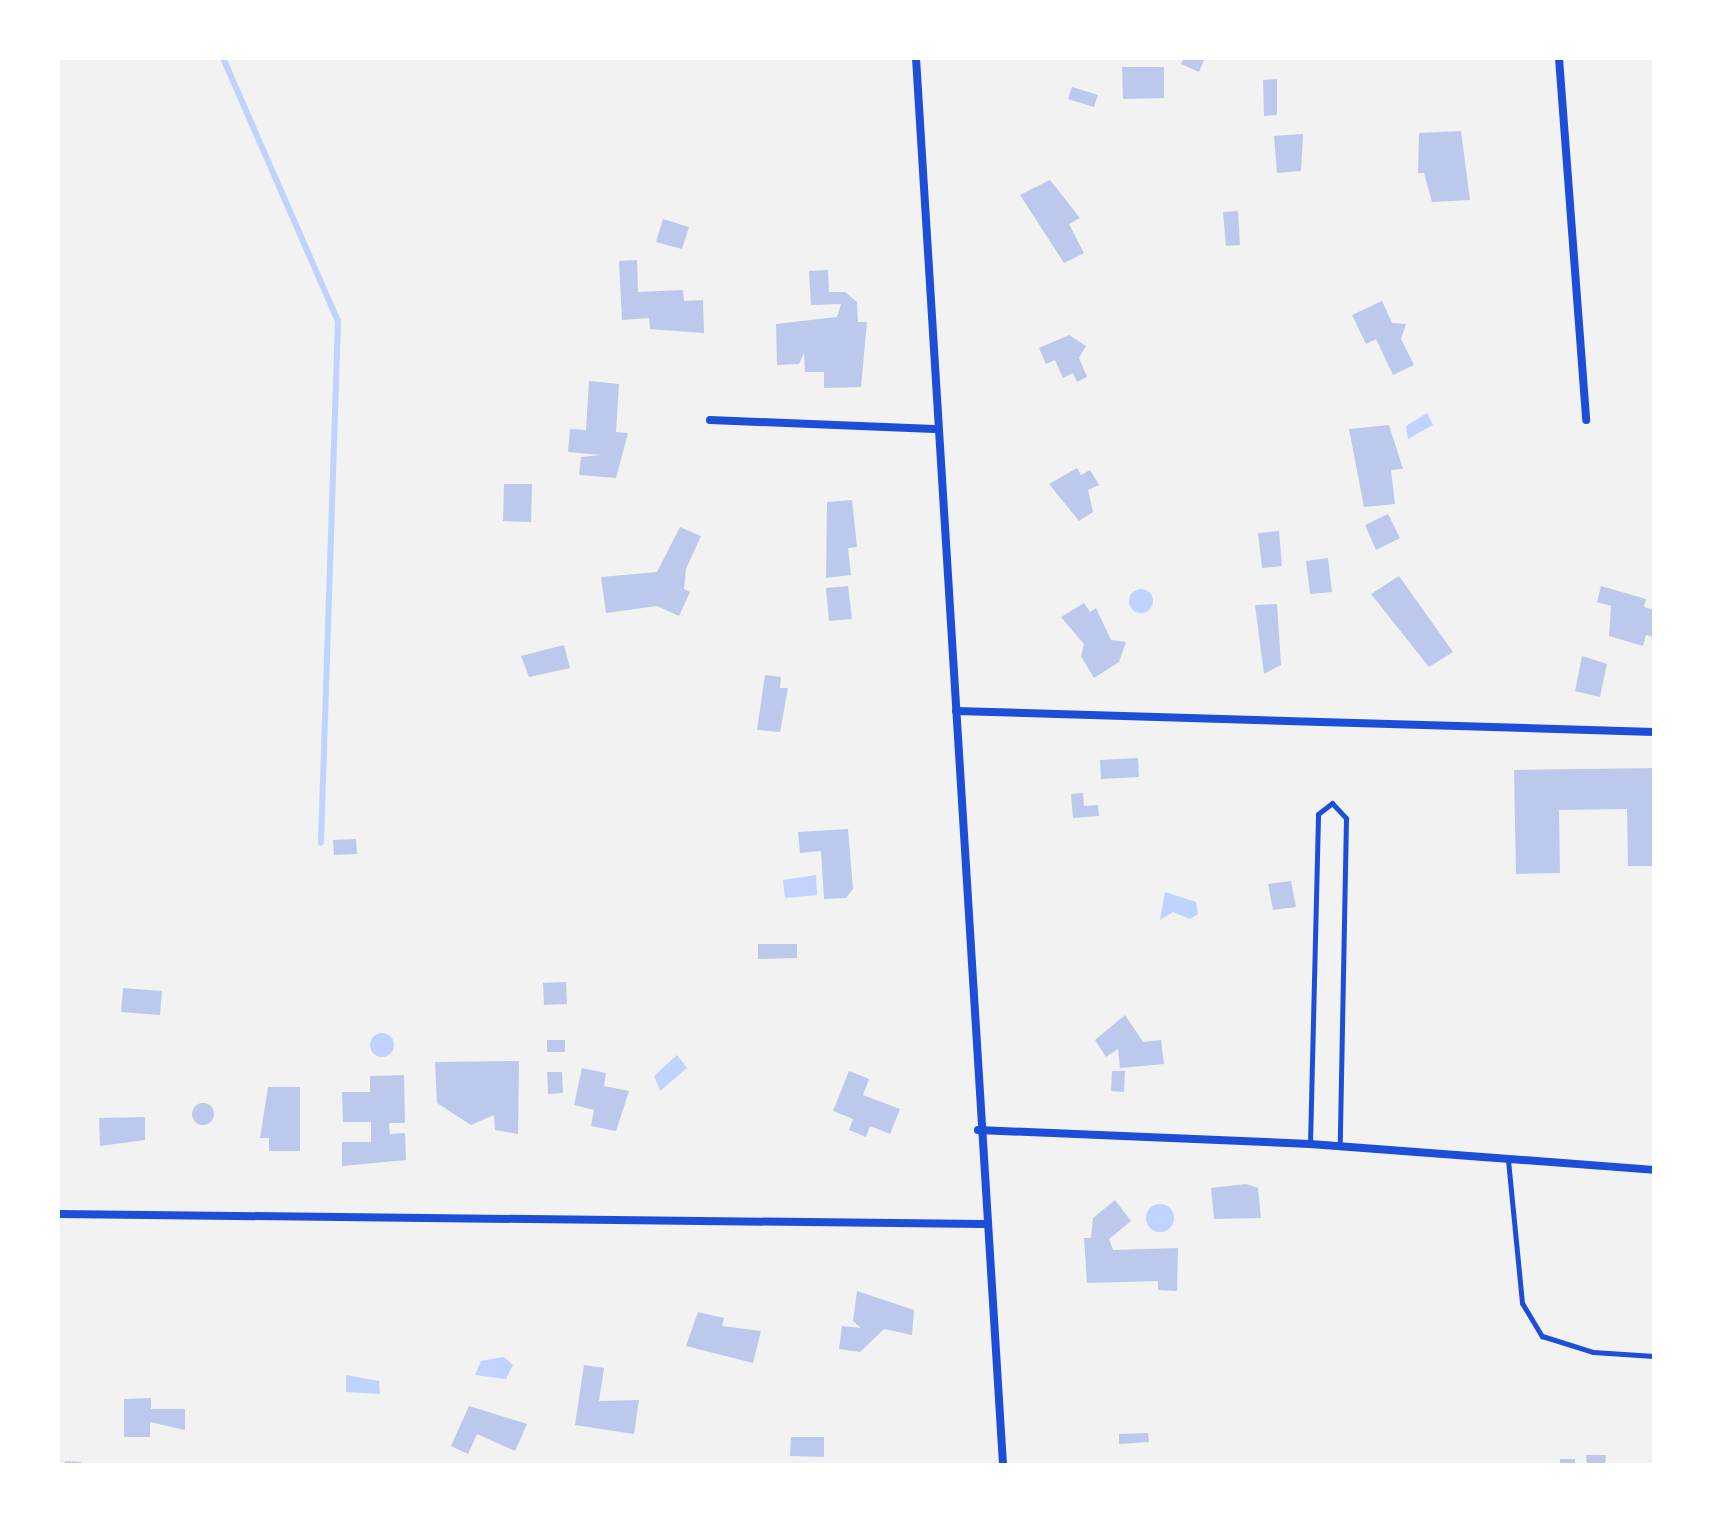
<!DOCTYPE html>
<html>
<head>
<meta charset="utf-8">
<style>
  body { margin:0 }
  #map { position:relative; width:1712px; height:1523px; overflow:hidden; background:#f2f2f2; font-family:"Work Sans",sans-serif }
  div>[style] { position:absolute }
  [style*='--x'] { left:calc(var(--x)*1px); top:calc(var(--y)*1px); width:calc(var(--w)*1px); rotate:calc(var(--a)*1deg) }
  .water>* { inset:0; background:#bfd3fe }
  .round { border-radius:50% }
  .stream>* { height:6px; margin:-3px; padding:0 3px; transform-origin:3px; border-radius:3px; background:#bfd3fe }
  .building>* { inset:0; background:#bdc9ec }
  .service>* { height:5px; margin:-2.5px; padding:0 2.5px; transform-origin:2.5px; border-radius:2.5px; background:#1d4ed8 }
  .minor>* { height:8px; margin:-4px; padding:0 4px; transform-origin:4px; border-radius:4px; background:#1d4ed8 }
  span { translate:-50% -50%; white-space:nowrap; text-align:center; line-height:1.15; -webkit-text-stroke:7px #fff; paint-order:stroke }
  .frame { position:absolute; inset:0; border:60px solid #fff; pointer-events:none }
</style>
</head>
<body>
<div id="map">
  <div class="water">
    <i style="clip-path:polygon(1427px 413px,1433px 425px,1408px 439px,1406px 426px)"></i>
    <i class="round" style="left:1129px;top:589px;width:24px;height:24px"></i>
    <i style="clip-path:polygon(816px 875px,817px 895px,785px 898px,783px 880px)"></i>
    <i style="clip-path:polygon(1165px 892px,1196px 902px,1198px 914px,1190px 919px,1173px 912px,1160px 920px)"></i>
    <i class="round" style="left:370px;top:1033px;width:24px;height:24px"></i>
    <i style="clip-path:polygon(677px 1055px,687px 1068px,660px 1091px,654px 1076px)"></i>
    <i class="round" style="left:1146px;top:1204px;width:28px;height:28px"></i>
    <i style="clip-path:polygon(504px 1357px,513px 1365px,506px 1379px,475px 1375px,481px 1361px)"></i>
    <i style="clip-path:polygon(346px 1375px,379px 1381px,380px 1394px,346px 1392px)"></i>
  </div>
  <div class="stream">
    <i style="--x:223;--y:58;--w:287;--a:66.4"></i>
    <i style="--x:338;--y:321;--w:522;--a:91.87"></i>
  </div>
  <div class="building">
    <i style="clip-path:polygon(1184px 58px,1205px 58px,1199px 72px,1181px 64px)"></i>
    <i style="clip-path:polygon(1122px 67px,1164px 67px,1164px 98px,1123px 99px)"></i>
    <i style="clip-path:polygon(1277px 79px,1277px 115px,1264px 116px,1263px 80px)"></i>
    <i style="clip-path:polygon(1072px 87px,1098px 95px,1094px 107px,1068px 99px)"></i>
    <i style="clip-path:polygon(1461px 131px,1470px 200px,1432px 202px,1424px 173px,1418px 173px,1419px 133px)"></i>
    <i style="clip-path:polygon(1303px 134px,1301px 171px,1277px 173px,1274px 136px)"></i>
    <i style="clip-path:polygon(1050px 180px,1080px 218px,1069px 224px,1084px 253px,1064px 263px,1020px 195px)"></i>
    <i style="clip-path:polygon(1238px 211px,1240px 245px,1226px 246px,1223px 212px)"></i>
    <i style="clip-path:polygon(663px 219px,689px 227px,682px 249px,656px 242px)"></i>
    <i style="clip-path:polygon(637px 260px,638px 292px,683px 290px,684px 301px,703px 300px,704px 333px,650px 329px,649px 318px,622px 320px,619px 261px)"></i>
    <i style="clip-path:polygon(828px 270px,829px 292px,845px 292px,857px 302px,858px 322px,867px 322px,861px 387px,824px 388px,824px 372px,805px 372px,804px 353px,799px 364px,777px 365px,776px 324px,837px 317px,841px 304px,811px 305px,809px 271px)"></i>
    <i style="clip-path:polygon(1382px 301px,1392px 323px,1406px 324px,1401px 339px,1414px 365px,1393px 375px,1376px 339px,1366px 344px,1352px 315px)"></i>
    <i style="clip-path:polygon(1069px 335px,1086px 346px,1079px 358px,1087px 377px,1077px 382px,1073px 373px,1063px 378px,1055px 360px,1046px 364px,1039px 348px)"></i>
    <i style="clip-path:polygon(589px 381px,619px 384px,616px 432px,628px 433px,616px 478px,579px 475px,581px 457px,601px 455px,568px 452px,570px 429px,586px 430px)"></i>
    <i style="clip-path:polygon(1389px 425px,1403px 469px,1391px 470px,1395px 504px,1364px 507px,1349px 429px)"></i>
    <i style="clip-path:polygon(1077px 468px,1081px 475px,1090px 470px,1099px 485px,1088px 490px,1093px 512px,1079px 521px,1049px 484px)"></i>
    <i style="clip-path:polygon(504px 484px,532px 484px,531px 522px,503px 521px)"></i>
    <i style="clip-path:polygon(852px 500px,857px 547px,848px 548px,851px 575px,826px 578px,827px 502px)"></i>
    <i style="clip-path:polygon(1388px 514px,1400px 538px,1376px 550px,1365px 525px)"></i>
    <i style="clip-path:polygon(680px 527px,701px 536px,686px 569px,684px 589px,690px 592px,679px 616px,657px 606px,606px 613px,601px 577px,657px 572px)"></i>
    <i style="clip-path:polygon(1279px 531px,1282px 566px,1262px 568px,1258px 533px)"></i>
    <i style="clip-path:polygon(1328px 558px,1332px 592px,1310px 594px,1306px 561px)"></i>
    <i style="clip-path:polygon(1399px 576px,1453px 652px,1429px 667px,1371px 594px)"></i>
    <i style="clip-path:polygon(848px 586px,852px 619px,829px 621px,826px 588px)"></i>
    <i style="clip-path:polygon(1601px 586px,1646px 599px,1644px 607px,1654px 610px,1654px 637px,1646px 635px,1643px 646px,1609px 636px,1611px 606px,1597px 602px)"></i>
    <i style="clip-path:polygon(1084px 603px,1090px 612px,1096px 608px,1111px 640px,1126px 642px,1119px 662px,1094px 678px,1081px 656px,1084px 644px,1061px 617px)"></i>
    <i style="clip-path:polygon(1277px 604px,1281px 665px,1264px 674px,1255px 605px)"></i>
    <i style="clip-path:polygon(564px 645px,570px 668px,529px 677px,521px 656px)"></i>
    <i style="clip-path:polygon(1582px 656px,1607px 664px,1600px 697px,1575px 691px)"></i>
    <i style="clip-path:polygon(765px 675px,781px 677px,780px 688px,788px 688px,780px 732px,757px 730px)"></i>
    <i style="clip-path:polygon(1138px 758px,1139px 777px,1101px 779px,1100px 760px)"></i>
    <i style="clip-path:polygon(1654px 768px,1654px 866px,1628px 866px,1627px 809px,1559px 810px,1560px 873px,1516px 874px,1514px 770px)"></i>
    <i style="clip-path:polygon(1083px 793px,1084px 806px,1098px 805px,1099px 816px,1073px 818px,1071px 794px)"></i>
    <i style="clip-path:polygon(848px 829px,853px 889px,846px 898px,824px 899px,821px 851px,800px 853px,798px 832px)"></i>
    <i style="clip-path:polygon(356px 839px,357px 854px,334px 855px,333px 840px)"></i>
    <i style="clip-path:polygon(1291px 881px,1296px 907px,1273px 910px,1268px 884px)"></i>
    <i style="clip-path:polygon(758px 944px,797px 944px,797px 958px,758px 959px)"></i>
    <i style="clip-path:polygon(566px 982px,567px 1004px,544px 1005px,543px 983px)"></i>
    <i style="clip-path:polygon(123px 988px,162px 991px,160px 1015px,121px 1012px)"></i>
    <i style="clip-path:polygon(1125px 1015px,1143px 1042px,1161px 1040px,1164px 1064px,1120px 1068px,1118px 1049px,1106px 1057px,1095px 1040px)"></i>
    <i style="clip-path:polygon(547px 1040px,565px 1040px,565px 1052px,547px 1052px)"></i>
    <i style="clip-path:polygon(519px 1061px,518px 1134px,495px 1130px,494px 1115px,471px 1125px,437px 1103px,435px 1062px)"></i>
    <i style="clip-path:polygon(582px 1068px,606px 1073px,604px 1086px,629px 1091px,616px 1131px,591px 1126px,594px 1110px,574px 1105px)"></i>
    <i style="clip-path:polygon(849px 1071px,869px 1079px,863px 1095px,900px 1109px,890px 1134px,870px 1126px,866px 1137px,849px 1130px,853px 1119px,833px 1111px)"></i>
    <i style="clip-path:polygon(1112px 1071px,1125px 1071px,1124px 1092px,1111px 1091px)"></i>
    <i style="clip-path:polygon(547px 1072px,562px 1072px,563px 1093px,548px 1094px)"></i>
    <i style="clip-path:polygon(404px 1075px,405px 1123px,389px 1123px,390px 1134px,405px 1133px,406px 1160px,342px 1166px,342px 1142px,371px 1142px,371px 1122px,343px 1122px,342px 1092px,370px 1092px,370px 1076px)"></i>
    <i style="clip-path:polygon(268px 1087px,300px 1087px,300px 1151px,269px 1151px,269px 1138px,260px 1138px)"></i>
    <i class="round" style="left:192px;top:1103px;width:22px;height:22px"></i>
    <i style="clip-path:polygon(145px 1117px,145px 1140px,100px 1146px,99px 1118px)"></i>
    <i style="clip-path:polygon(1246px 1184px,1258px 1188px,1261px 1218px,1214px 1219px,1211px 1188px)"></i>
    <i style="clip-path:polygon(1115px 1200px,1131px 1221px,1109px 1239px,1113px 1250px,1178px 1248px,1177px 1291px,1158px 1290px,1158px 1281px,1087px 1283px,1084px 1238px,1091px 1238px,1093px 1218px)"></i>
    <i style="clip-path:polygon(857px 1291px,914px 1310px,912px 1335px,884px 1329px,860px 1352px,839px 1349px,842px 1326px,861px 1328px,853px 1321px)"></i>
    <i style="clip-path:polygon(698px 1312px,724px 1318px,722px 1326px,761px 1331px,753px 1363px,686px 1346px)"></i>
    <i style="clip-path:polygon(584px 1365px,604px 1368px,599px 1401px,639px 1400px,634px 1434px,575px 1425px)"></i>
    <i style="clip-path:polygon(151px 1398px,151px 1409px,185px 1409px,185px 1430px,150px 1422px,150px 1437px,124px 1437px,124px 1399px)"></i>
    <i style="clip-path:polygon(469px 1406px,527px 1424px,515px 1451px,477px 1434px,468px 1454px,451px 1446px)"></i>
    <i style="clip-path:polygon(1148px 1433px,1149px 1442px,1119px 1444px,1119px 1434px)"></i>
    <i style="clip-path:polygon(791px 1437px,824px 1437px,824px 1457px,790px 1456px)"></i>
    <i style="clip-path:polygon(1586px 1455px,1606px 1455px,1605px 1465px,1587px 1465px)"></i>
    <i style="clip-path:polygon(1560px 1459px,1575px 1459px,1575px 1465px,1560px 1465px)"></i>
    <i style="clip-path:polygon(65px 1461px,81px 1462px,81px 1465px,64px 1465px)"></i>
  </div>
  <div class="service">
    <i style="--x:1310;--y:1144;--w:330;--a:-88.6"></i>
    <i style="--x:1318;--y:814;--w:18;--a:-38"></i>
    <i style="--x:1332;--y:803;--w:21;--a:47"></i>
    <i style="--x:1346;--y:818;--w:327;--a:91.1"></i>
    <i style="--x:1508;--y:1160;--w:144;--a:84.4"></i>
    <i style="--x:1522;--y:1303;--w:39;--a:59"></i>
    <i style="--x:1542;--y:1336;--w:53;--a:17.4"></i>
    <i style="--x:1593;--y:1352;--w:61;--a:3.8"></i>
  </div>
  <div class="minor">
    <i style="--x:916;--y:58;--w:1410;--a:86.46"></i>
    <i style="--x:1559;--y:58;--w:363;--a:85.7"></i>
    <i style="--x:710;--y:420;--w:224;--a:2.3"></i>
    <i style="--x:956;--y:711;--w:698;--a:1.72"></i>
    <i style="--x:978;--y:1130;--w:332;--a:2.4"></i>
    <i style="--x:1310;--y:1144;--w:345;--a:4.3"></i>
    <i style="--x:58;--y:1214;--w:925;--a:0.62"></i>
  </div>
  <div class="frame"></div>
</div>
</body>
</html>
